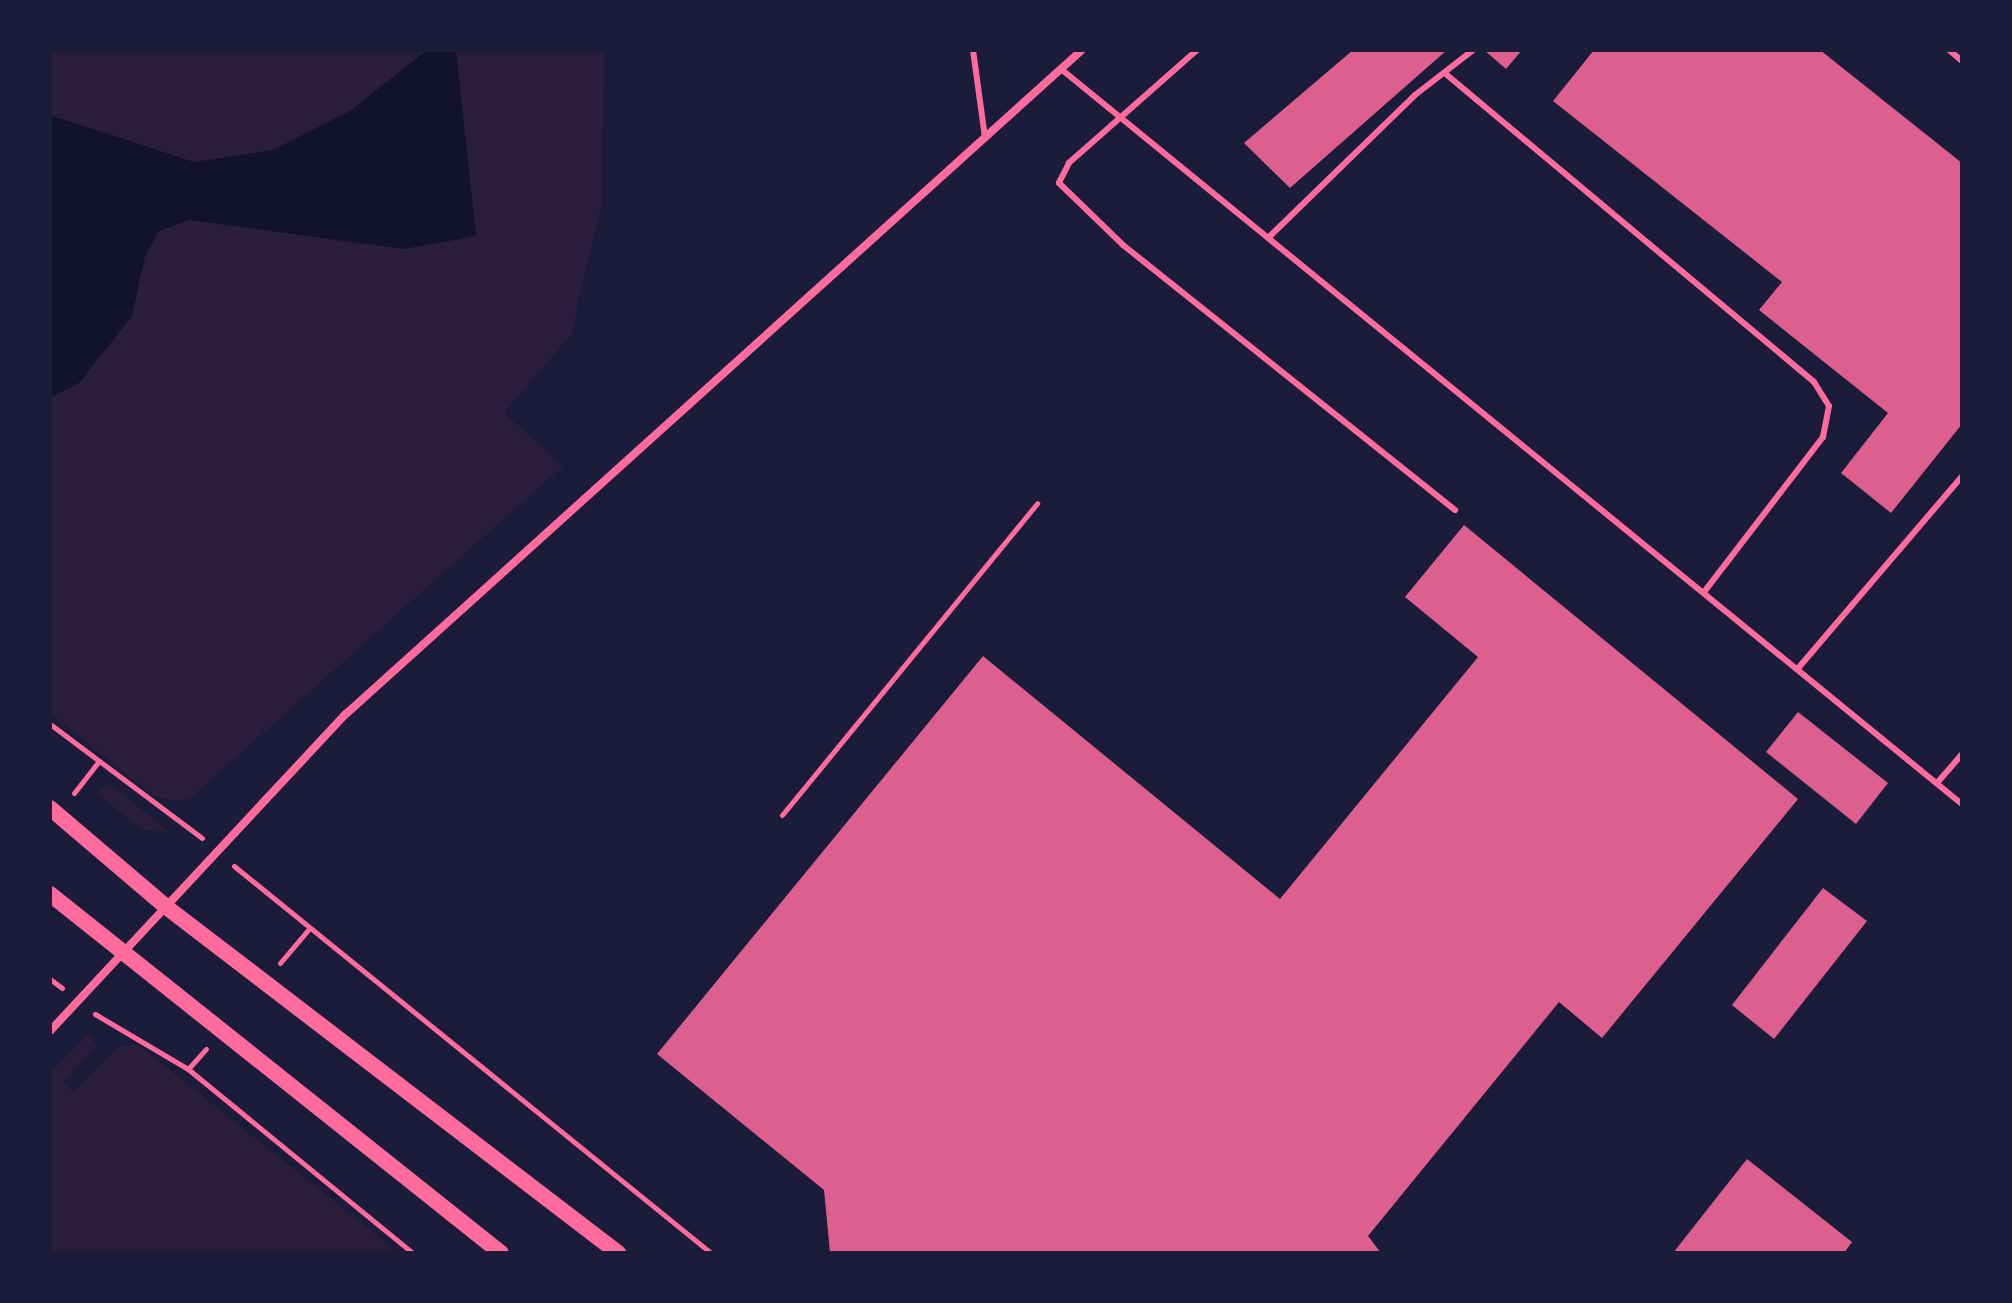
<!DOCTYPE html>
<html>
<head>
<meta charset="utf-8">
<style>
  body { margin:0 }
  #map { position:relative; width:2012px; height:1303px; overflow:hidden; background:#1b1b3a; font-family:"Public Sans",sans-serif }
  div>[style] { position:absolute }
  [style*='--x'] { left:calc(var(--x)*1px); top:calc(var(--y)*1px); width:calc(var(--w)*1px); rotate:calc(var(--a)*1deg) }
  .green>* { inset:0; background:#2a1e3b }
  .water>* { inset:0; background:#12122b }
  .building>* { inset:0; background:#dd5f8e }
  .path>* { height:5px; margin:-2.5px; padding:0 2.5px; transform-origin:2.5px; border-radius:2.5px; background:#ff6b9d }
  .service>* { height:6px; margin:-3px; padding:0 3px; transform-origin:3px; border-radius:3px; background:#ff6b9d }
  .minor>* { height:8px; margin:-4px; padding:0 4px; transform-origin:4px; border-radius:4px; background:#ff6b9d }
  .secondary>* { height:16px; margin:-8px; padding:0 8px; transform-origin:8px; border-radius:8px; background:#ff6b9d }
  span { translate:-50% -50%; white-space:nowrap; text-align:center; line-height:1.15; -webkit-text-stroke:8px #1b1b3a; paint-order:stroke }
  .frame { position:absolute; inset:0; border:52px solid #1b1b3a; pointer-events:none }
</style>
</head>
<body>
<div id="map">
  <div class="green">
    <i style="clip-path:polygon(50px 50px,604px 50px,602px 202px,571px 335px,504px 413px,563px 466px,194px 795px,176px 802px,153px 795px,50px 713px)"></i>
    <i style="clip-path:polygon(110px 784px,171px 833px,141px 829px,96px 793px)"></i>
    <i style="clip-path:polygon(89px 1033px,97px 1047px,63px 1082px,74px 1092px,116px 1048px,137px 1044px,399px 1253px,50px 1253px,50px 1073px)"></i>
  </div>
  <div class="water">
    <i style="clip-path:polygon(427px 50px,456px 50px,476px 236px,404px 249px,189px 220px,159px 231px,145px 256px,132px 316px,79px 383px,50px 398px,50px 115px,194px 162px,273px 150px,350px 111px)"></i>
  </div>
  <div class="building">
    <i style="clip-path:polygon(1353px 50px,1447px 50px,1290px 188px,1244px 143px)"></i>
    <i style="clip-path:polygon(1484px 50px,1522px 50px,1506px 69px)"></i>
    <i style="clip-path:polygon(1594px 50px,1820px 50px,1962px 163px,1962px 424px,1891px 513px,1841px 473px,1888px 413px,1759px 310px,1782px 282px,1553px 101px)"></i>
    <i style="clip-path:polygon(1464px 525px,1798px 799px,1602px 1038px,1559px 1002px,1368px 1236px,1381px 1253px,830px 1253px,824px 1190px,657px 1054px,983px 656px,1280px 899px,1478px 657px,1405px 597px)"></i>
    <i style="clip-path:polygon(1798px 712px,1888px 783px,1856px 824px,1766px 752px)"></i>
    <i style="clip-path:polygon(1823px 888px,1867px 921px,1774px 1039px,1732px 1005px)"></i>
    <i style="clip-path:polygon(1747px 1159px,1852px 1242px,1844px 1253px,1673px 1253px)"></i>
  </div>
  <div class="path">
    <i style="--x:50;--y:724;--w:190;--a:36.9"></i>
    <i style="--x:74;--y:793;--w:39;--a:-52"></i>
    <i style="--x:782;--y:815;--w:403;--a:-50.7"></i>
    <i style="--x:234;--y:866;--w:614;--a:39.05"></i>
    <i style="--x:280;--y:963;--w:43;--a:-49.7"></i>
    <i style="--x:50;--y:979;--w:15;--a:37"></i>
    <i style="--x:95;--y:1014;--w:108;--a:30.6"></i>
    <i style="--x:188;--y:1069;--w:291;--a:39.3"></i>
    <i style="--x:188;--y:1069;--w:27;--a:-48"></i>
  </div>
  <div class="service">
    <i style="--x:973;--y:50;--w:89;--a:82.2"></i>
    <i style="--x:1197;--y:50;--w:171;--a:138.6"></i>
    <i style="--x:1069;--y:163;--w:22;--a:117"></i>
    <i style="--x:1059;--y:183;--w:89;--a:44.1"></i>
    <i style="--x:1123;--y:245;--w:425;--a:38.6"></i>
    <i style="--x:1949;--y:50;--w:17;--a:40"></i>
    <i style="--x:1061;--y:69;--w:1163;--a:39.21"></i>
    <i style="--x:1447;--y:75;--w:478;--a:39.9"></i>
    <i style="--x:1814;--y:382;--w:28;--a:58"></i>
    <i style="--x:1829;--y:406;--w:32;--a:101"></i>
    <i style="--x:1823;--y:437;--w:194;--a:127.5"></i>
    <i style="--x:1268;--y:238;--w:205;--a:-44.2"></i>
    <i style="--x:1415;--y:95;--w:73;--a:-37.8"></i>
    <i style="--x:1800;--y:666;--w:250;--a:-49.5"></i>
    <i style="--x:1937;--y:783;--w:38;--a:-49"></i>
  </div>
  <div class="minor">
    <i style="--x:50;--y:1031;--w:434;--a:-47"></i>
    <i style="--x:346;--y:714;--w:991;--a:-42.06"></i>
  </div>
  <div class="secondary">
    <i style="--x:50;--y:808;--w:151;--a:40.4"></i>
    <i style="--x:165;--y:906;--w:571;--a:37.45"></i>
    <i style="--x:50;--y:894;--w:576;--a:38.52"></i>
  </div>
  <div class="frame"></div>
</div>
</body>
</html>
